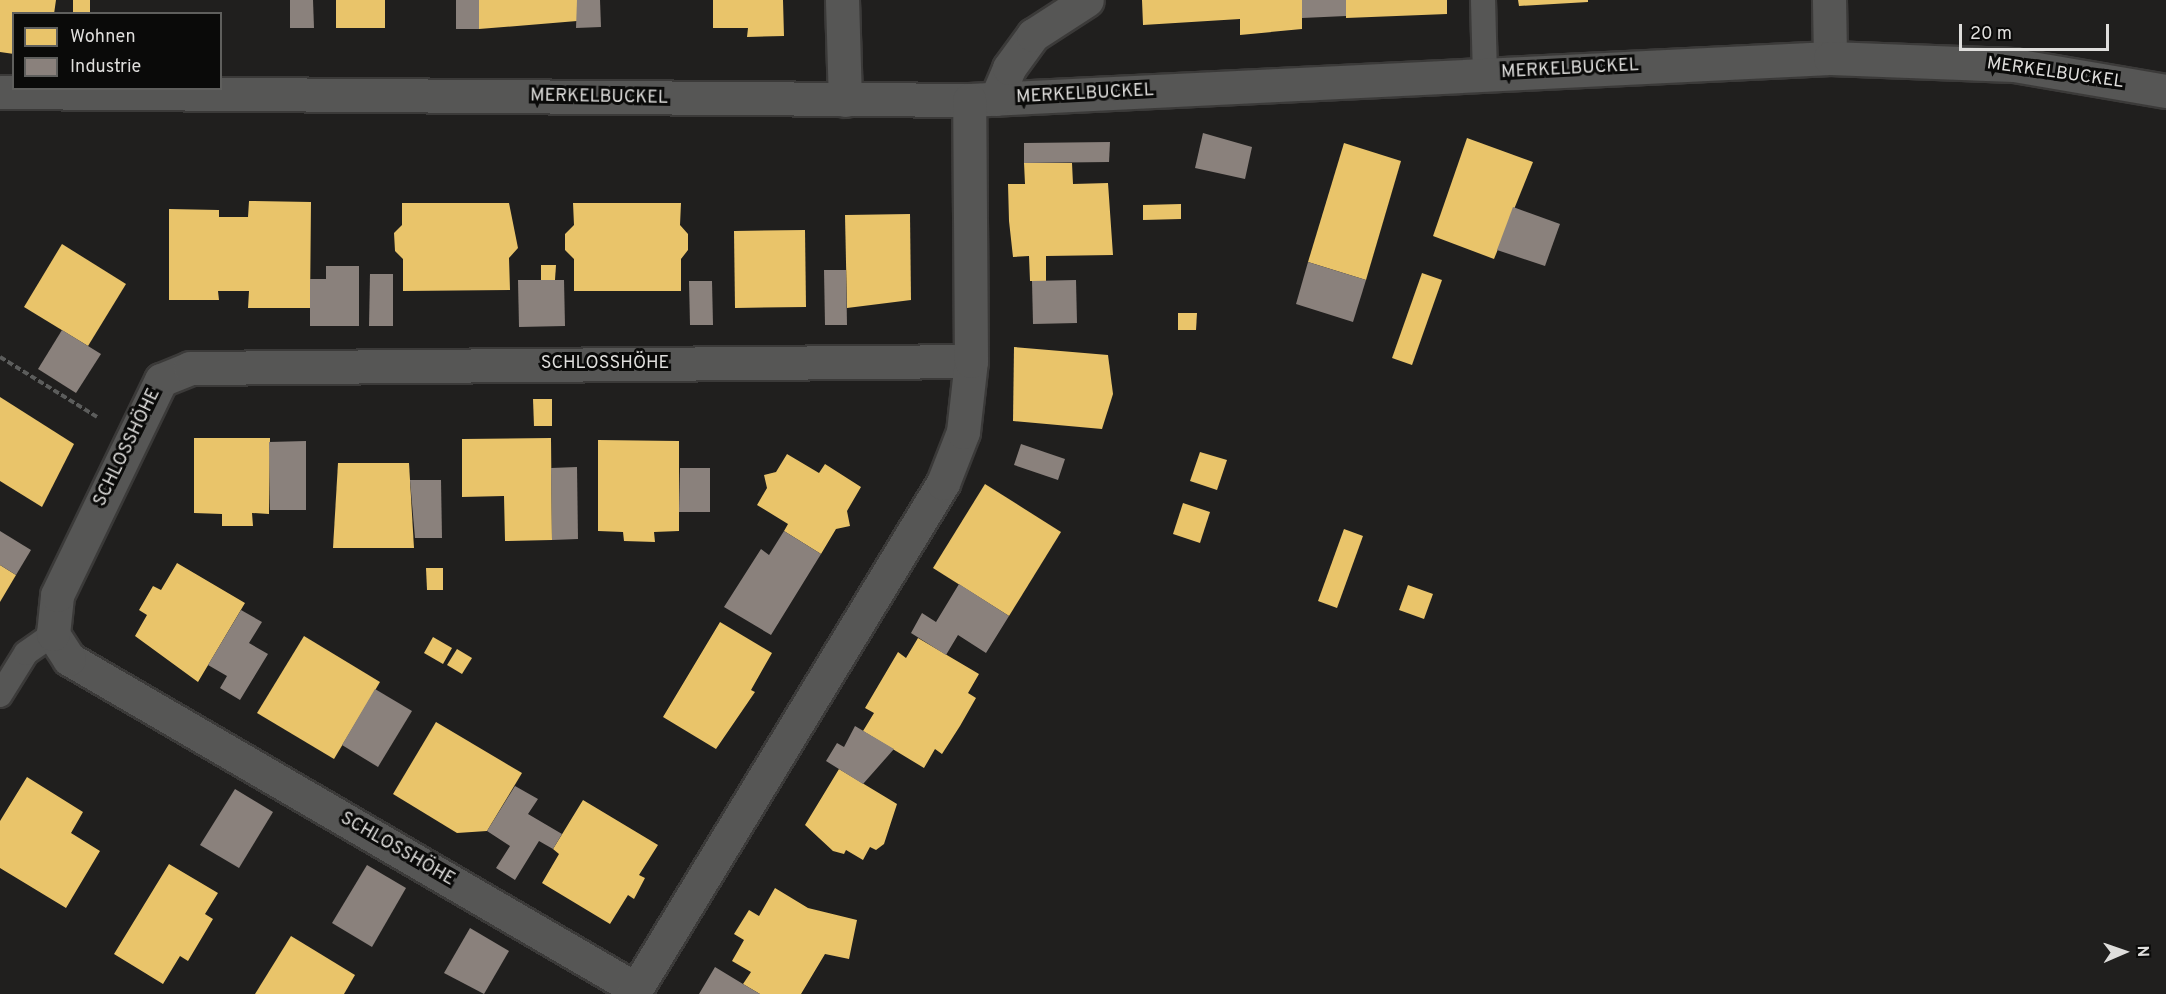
<!DOCTYPE html>
<html>
<head>
<meta charset="utf-8">
<style>
  body { margin:0 }
  #map { position:relative; width:2166px; height:994px; overflow:hidden; background:#201f1e; font-family:Overpass,sans-serif }
  div>[style] { position:absolute }
  [style*='--x'] { left:calc(var(--x)*1px); top:calc(var(--y)*1px); width:calc(var(--w)*1px); rotate:calc(var(--a)*1deg) }
  .homes>* { inset:0; background:#e9c46a }
  .industry>* { inset:0; background:#8a817c }
  .path>* { height:4px; margin-top:-2px; transform-origin:0; background:repeating-linear-gradient(90deg,#5c5d5c 0 6px,transparent 0 9px) }
  .roads { filter:drop-shadow(2px 0 #3b3a39) drop-shadow(-2px 0 #3b3a39) drop-shadow(0 2px #3b3a39) drop-shadow(0 -2px #3b3a39) }
  .service>* { height:24px; margin:-12px; padding:0 12px; transform-origin:12px; border-radius:12px; background:#565655 }
  .minor>* { height:33px; margin:-16.5px; padding:0 16.5px; transform-origin:16.5px; border-radius:16.5px; background:#565655 }
  span { translate:-50% -50%; white-space:nowrap; text-align:center; line-height:1.15; -webkit-text-stroke:6px #0a0a09; paint-order:stroke }
  .street-label { font-size:18px; color:#dfdedc }
  .legend { position:absolute; left:12px; top:12px; width:210px; height:78px; box-sizing:border-box; background:#0a0a09; border:2px solid #5f5f5d; margin:0; padding:8px 10px; list-style:none; font-size:18px; color:#dfdedc }
  .legend li { display:flex; align-items:center; gap:12px; height:30px }
  .legend b { width:30px; border:2px solid #5f5f5d }
  .north { position:absolute; left:2094px; top:922px; width:60px; height:60px; -webkit-text-stroke:4px #0a0a09; paint-order:stroke; rotate:88deg; font-size:16px; font-weight:700; line-height:24px; text-align:center; color:#dfdedc }
  .north::after { content:''; display:block; margin:auto; width:21px; height:27px; background:#dfdedc; clip-path:polygon(50% 0,100% 100%,50% 72%,0 100%) }
  .scale { position:absolute; left:1959px; top:24px; width:150px; height:27px; box-sizing:border-box; border:3px solid #dfdedc; border-top:0; padding-left:8px; font-size:18px; line-height:21px; white-space:nowrap; color:#dfdedc; -webkit-text-stroke:4px #0a0a09; paint-order:stroke }
</style>
</head>
<body>
<div id="map">
  <div class="homes">
    <i style="clip-path:polygon(0 0,56px 0,54px 14px,14px 14px,14px 54px,0 52px)"></i>
    <i style="clip-path:polygon(73px 0,90px 0,90px 14px,73px 14px)"></i>
    <i style="clip-path:polygon(336px 0,385px 0,385px 28px,336px 28px)"></i>
    <i style="clip-path:polygon(479px 0,577px 0,577px 21px,479px 29px)"></i>
    <i style="clip-path:polygon(713px 0,783px 0,784px 36px,747px 37px,748px 28px,713px 28px)"></i>
    <i style="clip-path:polygon(1142px 0,1302px 0,1302px 29px,1240px 35px,1240px 19px,1143px 25px)"></i>
    <i style="clip-path:polygon(1346px 0,1447px 0,1447px 14px,1346px 18px)"></i>
    <i style="clip-path:polygon(1518px 0,1588px 0,1588px 2px,1519px 6px)"></i>
    <i style="clip-path:polygon(1467px 138px,1533px 162px,1494px 259px,1433px 236px)"></i>
    <i style="clip-path:polygon(1344px 143px,1401px 161px,1366px 280px,1308px 262px)"></i>
    <i style="clip-path:polygon(1024px 163px,1072px 163px,1073px 184px,1108px 183px,1113px 255px,1046px 256px,1046px 281px,1030px 281px,1029px 256px,1013px 257px,1009px 221px,1008px 184px,1025px 184px)"></i>
    <i style="clip-path:polygon(249px 201px,311px 202px,310px 308px,248px 308px,249px 291px,218px 291px,219px 300px,169px 300px,169px 209px,219px 210px,219px 217px,248px 217px)"></i>
    <i style="clip-path:polygon(402px 203px,509px 203px,518px 248px,509px 258px,510px 290px,403px 291px,403px 259px,395px 251px,394px 233px,402px 225px)"></i>
    <i style="clip-path:polygon(573px 203px,681px 203px,680px 225px,688px 234px,688px 250px,681px 259px,681px 291px,574px 291px,574px 259px,565px 250px,565px 234px,574px 225px)"></i>
    <i style="clip-path:polygon(1181px 204px,1181px 219px,1143px 220px,1143px 205px)"></i>
    <i style="clip-path:polygon(910px 214px,911px 300px,847px 308px,845px 215px)"></i>
    <i style="clip-path:polygon(805px 230px,806px 307px,735px 308px,734px 231px)"></i>
    <i style="clip-path:polygon(62px 244px,126px 284px,88px 346px,24px 307px)"></i>
    <i style="clip-path:polygon(541px 265px,556px 265px,555px 280px,541px 280px)"></i>
    <i style="clip-path:polygon(1422px 273px,1442px 280px,1412px 365px,1392px 358px)"></i>
    <i style="clip-path:polygon(1178px 313px,1197px 313px,1196px 330px,1178px 330px)"></i>
    <i style="clip-path:polygon(1014px 347px,1108px 355px,1113px 394px,1102px 429px,1013px 421px)"></i>
    <i style="clip-path:polygon(0 397px,74px 444px,42px 507px,0 481px)"></i>
    <i style="clip-path:polygon(533px 399px,552px 399px,552px 426px,534px 426px)"></i>
    <i style="clip-path:polygon(194px 438px,270px 438px,269px 514px,252px 513px,253px 526px,222px 526px,222px 514px,194px 513px)"></i>
    <i style="clip-path:polygon(551px 438px,552px 540px,505px 541px,504px 496px,462px 497px,462px 439px)"></i>
    <i style="clip-path:polygon(598px 440px,679px 441px,679px 531px,654px 532px,655px 542px,624px 541px,623px 532px,598px 531px)"></i>
    <i style="clip-path:polygon(1200px 452px,1227px 460px,1217px 490px,1190px 481px)"></i>
    <i style="clip-path:polygon(787px 454px,819px 473px,825px 464px,861px 487px,847px 511px,850px 526px,836px 529px,821px 554px,784px 531px,788px 524px,757px 505px,767px 488px,764px 475px,776px 472px)"></i>
    <i style="clip-path:polygon(338px 463px,409px 463px,414px 548px,333px 548px)"></i>
    <i style="clip-path:polygon(985px 484px,1061px 532px,1009px 616px,933px 568px)"></i>
    <i style="clip-path:polygon(1183px 503px,1210px 512px,1200px 543px,1173px 534px)"></i>
    <i style="clip-path:polygon(1344px 529px,1363px 536px,1337px 608px,1318px 601px)"></i>
    <i style="clip-path:polygon(177px 563px,245px 603px,198px 682px,135px 636px,147px 615px,139px 610px,153px 586px,161px 590px)"></i>
    <i style="clip-path:polygon(0 565px,16px 575px,0 602px)"></i>
    <i style="clip-path:polygon(426px 568px,443px 568px,443px 590px,427px 590px)"></i>
    <i style="clip-path:polygon(1408px 585px,1433px 594px,1424px 619px,1399px 610px)"></i>
    <i style="clip-path:polygon(720px 622px,772px 653px,751px 690px,755px 692px,716px 749px,663px 717px)"></i>
    <i style="clip-path:polygon(304px 636px,380px 682px,334px 759px,257px 713px)"></i>
    <i style="clip-path:polygon(433px 637px,452px 648px,443px 664px,424px 653px)"></i>
    <i style="clip-path:polygon(918px 638px,979px 674px,968px 693px,976px 698px,960px 726px,942px 754px,935px 749px,924px 768px,863px 731px,874px 713px,865px 708px,898px 652px,906px 658px)"></i>
    <i style="clip-path:polygon(457px 649px,472px 658px,462px 674px,447px 665px)"></i>
    <i style="clip-path:polygon(436px 722px,522px 773px,487px 831px,457px 833px,393px 794px)"></i>
    <i style="clip-path:polygon(839px 769px,897px 804px,884px 844px,876px 850px,870px 847px,863px 860px,846px 850px,844px 854px,833px 851px,805px 825px)"></i>
    <i style="clip-path:polygon(27px 777px,83px 812px,71px 833px,100px 851px,66px 908px,0 868px,0 821px)"></i>
    <i style="clip-path:polygon(583px 800px,658px 845px,639px 875px,645px 878px,634px 899px,628px 895px,610px 924px,542px 883px,559px 854px,553px 849px)"></i>
    <i style="clip-path:polygon(169px 864px,218px 893px,205px 914px,213px 919px,188px 961px,180px 956px,163px 984px,114px 954px)"></i>
    <i style="clip-path:polygon(775px 888px,808px 908px,857px 920px,849px 959px,825px 954px,801px 994px,760px 994px,743px 984px,751px 972px,732px 961px,744px 940px,734px 934px,749px 910px,759px 916px)"></i>
    <i style="clip-path:polygon(291px 936px,355px 975px,344px 994px,255px 994px)"></i>
  </div>
  <div class="industry">
    <i style="clip-path:polygon(290px 0,313px 0,314px 28px,290px 28px)"></i>
    <i style="clip-path:polygon(456px 0,479px 0,479px 29px,456px 29px)"></i>
    <i style="clip-path:polygon(577px 0,600px 0,601px 27px,576px 28px)"></i>
    <i style="clip-path:polygon(1302px 0,1346px 0,1346px 16px,1302px 18px)"></i>
    <i style="clip-path:polygon(1203px 133px,1252px 147px,1245px 179px,1195px 168px)"></i>
    <i style="clip-path:polygon(1110px 142px,1109px 162px,1024px 163px,1024px 143px)"></i>
    <i style="clip-path:polygon(1513px 207px,1560px 224px,1545px 266px,1497px 250px)"></i>
    <i style="clip-path:polygon(1308px 262px,1366px 280px,1353px 322px,1296px 304px)"></i>
    <i style="clip-path:polygon(326px 266px,359px 266px,359px 326px,310px 326px,310px 279px,326px 279px)"></i>
    <i style="clip-path:polygon(824px 270px,846px 270px,847px 325px,825px 325px)"></i>
    <i style="clip-path:polygon(370px 274px,393px 274px,393px 326px,369px 326px)"></i>
    <i style="clip-path:polygon(518px 280px,564px 280px,565px 326px,519px 327px)"></i>
    <i style="clip-path:polygon(1076px 280px,1077px 323px,1033px 324px,1032px 281px)"></i>
    <i style="clip-path:polygon(689px 281px,712px 281px,713px 325px,690px 325px)"></i>
    <i style="clip-path:polygon(62px 330px,101px 354px,76px 393px,38px 369px)"></i>
    <i style="clip-path:polygon(306px 441px,306px 510px,270px 510px,269px 442px)"></i>
    <i style="clip-path:polygon(1021px 444px,1065px 459px,1058px 480px,1014px 465px)"></i>
    <i style="clip-path:polygon(577px 467px,578px 539px,552px 540px,551px 468px)"></i>
    <i style="clip-path:polygon(680px 468px,710px 468px,710px 512px,679px 512px)"></i>
    <i style="clip-path:polygon(410px 480px,441px 480px,442px 538px,415px 538px)"></i>
    <i style="clip-path:polygon(0 531px,31px 550px,16px 575px,0 565px)"></i>
    <i style="clip-path:polygon(784px 531px,821px 554px,771px 635px,724px 607px,761px 549px,769px 555px)"></i>
    <i style="clip-path:polygon(959px 584px,1009px 616px,986px 653px,958px 635px,946px 655px,911px 633px,922px 613px,936px 622px)"></i>
    <i style="clip-path:polygon(241px 610px,262px 622px,249px 643px,268px 654px,240px 700px,220px 688px,227px 676px,208px 665px)"></i>
    <i style="clip-path:polygon(375px 689px,412px 711px,378px 767px,342px 745px)"></i>
    <i style="clip-path:polygon(855px 726px,894px 749px,863px 784px,826px 761px,837px 743px,844px 747px)"></i>
    <i style="clip-path:polygon(515px 786px,538px 799px,528px 814px,562px 834px,553px 849px,539px 841px,515px 880px,496px 868px,510px 846px,487px 831px)"></i>
    <i style="clip-path:polygon(235px 789px,273px 812px,239px 868px,200px 845px)"></i>
    <i style="clip-path:polygon(367px 865px,406px 888px,372px 947px,332px 923px)"></i>
    <i style="clip-path:polygon(470px 928px,509px 951px,484px 994px,444px 973px)"></i>
    <i style="clip-path:polygon(715px 967px,743px 984px,760px 994px,699px 994px)"></i>
  </div>
  <div class="path">
    <i style="--x:0;--y:357;--w:114;--a:31.7"></i>
  </div>
  <div class="roads">
    <div class="service">
      <i style="--x:1483;--y:0;--w:74;--a:88.5"></i>
      <i style="--x:0;--y:695;--w:49;--a:-58.2"></i>
      <i style="--x:26;--y:653;--w:33;--a:-35"></i>
    </div>
    <div class="minor">
      <i style="--x:842;--y:0;--w:100;--a:88.3"></i>
      <i style="--x:1829;--y:0;--w:58;--a:89"></i>
      <i style="--x:0;--y:92;--w:969;--a:0.47"></i>
      <i style="--x:969;--y:100;--w:862;--a:-2.79"></i>
      <i style="--x:1830;--y:58;--w:184;--a:2.2"></i>
      <i style="--x:2014;--y:65;--w:154;--a:9.7"></i>
      <i style="--x:996;--y:99;--w:34;--a:-67"></i>
      <i style="--x:1009;--y:68;--w:41;--a:-54"></i>
      <i style="--x:1033;--y:35;--w:64;--a:-32.9"></i>
      <i style="--x:636;--y:989;--w:656;--a:-149.8"></i>
      <i style="--x:69;--y:659;--w:30;--a:-123"></i>
      <i style="--x:53;--y:634;--w:39;--a:-84"></i>
      <i style="--x:57;--y:595;--w:239;--a:-64.2"></i>
      <i style="--x:161;--y:380;--w:31;--a:-22"></i>
      <i style="--x:190;--y:368;--w:781;--a:-0.51"></i>
      <i style="--x:633;--y:994;--w:598;--a:-58.76"></i>
      <i style="--x:943;--y:483;--w:55;--a:-68.6"></i>
      <i style="--x:963;--y:432;--w:71;--a:-83.6"></i>
      <i style="--x:971;--y:361;--w:261;--a:-90.4"></i>
    </div>
  </div>
  <div class="street-label">
    <span style="left:1570px;top:70px;rotate:-3deg">MERKELBUCKEL</span>
    <span style="left:2055px;top:74px;rotate:8deg">MERKELBUCKEL</span>
    <span style="left:1085px;top:95px;rotate:-3deg">MERKELBUCKEL</span>
    <span style="left:599px;top:98px;rotate:1deg">MERKELBUCKEL</span>
    <span style="left:605px;top:364px">SCHLOSSHÖHE</span>
    <span style="left:128px;top:448px;rotate:-64deg">SCHLOSSHÖHE</span>
    <span style="left:397px;top:850px;rotate:30deg">SCHLOSSHÖHE</span>
  </div>
  <ul class="legend">
  <li><b style="height:16px;background:#e9c46a"></b>Wohnen</li>
  <li><b style="height:16px;background:#8a817c"></b>Industrie</li>
  </ul>
  <div class="north">N</div>
  <div class="scale">20 m</div>
</div>
</body>
</html>
